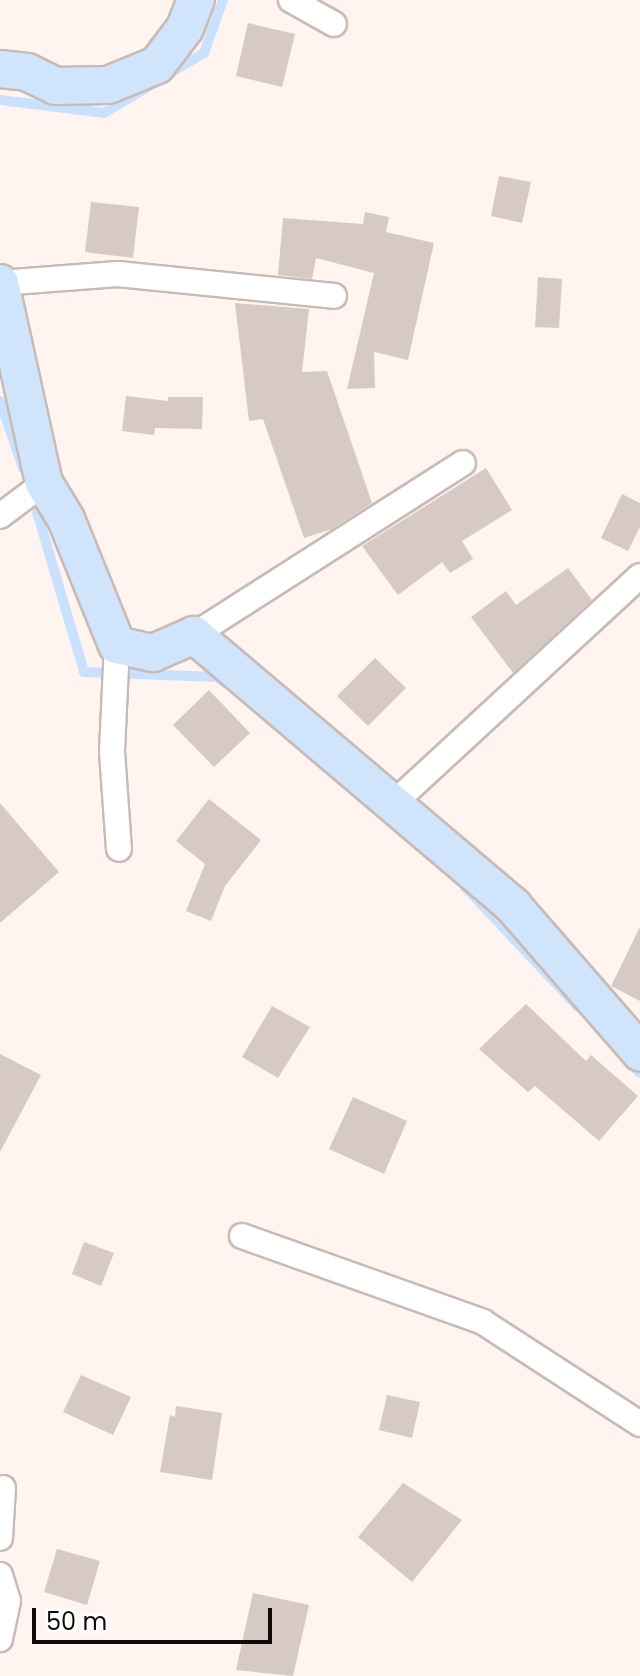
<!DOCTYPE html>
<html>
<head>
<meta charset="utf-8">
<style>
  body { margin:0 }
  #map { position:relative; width:640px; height:1676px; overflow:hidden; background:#fff4ef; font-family:Poppins,sans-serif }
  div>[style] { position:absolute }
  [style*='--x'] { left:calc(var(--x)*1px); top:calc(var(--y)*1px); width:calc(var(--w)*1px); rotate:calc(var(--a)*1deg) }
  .stream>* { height:10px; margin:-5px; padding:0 5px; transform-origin:5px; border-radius:5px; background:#cae1fd }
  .building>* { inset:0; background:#d7cac5 }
  .roads { filter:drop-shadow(2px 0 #c8bbb6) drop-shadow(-2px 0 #c8bbb6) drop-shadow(0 2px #c8bbb6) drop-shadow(0 -2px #c8bbb6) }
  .street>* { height:24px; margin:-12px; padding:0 12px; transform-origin:12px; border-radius:12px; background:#fff }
  .secondary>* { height:36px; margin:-18px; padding:0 18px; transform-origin:18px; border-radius:18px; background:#d0e4fc }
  span { translate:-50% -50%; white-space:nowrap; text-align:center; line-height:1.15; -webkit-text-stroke:7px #fff; paint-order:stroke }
  .scale { position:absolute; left:32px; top:1608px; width:240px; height:36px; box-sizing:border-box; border:4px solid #0f0b09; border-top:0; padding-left:10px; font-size:24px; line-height:28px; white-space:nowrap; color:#0f0b09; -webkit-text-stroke:6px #fff; paint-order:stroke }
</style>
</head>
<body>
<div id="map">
  <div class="stream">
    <i style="--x:165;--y:76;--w:45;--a:-30.5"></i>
    <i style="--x:204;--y:53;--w:56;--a:-70.3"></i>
    <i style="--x:0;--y:100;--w:105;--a:7.1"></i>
    <i style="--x:104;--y:113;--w:55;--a:-30.8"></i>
    <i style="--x:0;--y:401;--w:71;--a:71.1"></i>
    <i style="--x:37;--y:512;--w:167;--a:73.6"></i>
    <i style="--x:84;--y:672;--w:133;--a:2.2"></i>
    <i style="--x:217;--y:677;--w:10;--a:37"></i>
    <i style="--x:465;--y:887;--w:165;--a:46.7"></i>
    <i style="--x:627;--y:1059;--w:19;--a:47"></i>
  </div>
  <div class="building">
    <i style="clip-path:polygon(248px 23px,295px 34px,282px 87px,236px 76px)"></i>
    <i style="clip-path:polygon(499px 176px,531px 182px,522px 223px,491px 216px)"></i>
    <i style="clip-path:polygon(91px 202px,139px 207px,133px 258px,85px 252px)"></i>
    <i style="clip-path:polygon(365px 212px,389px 217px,386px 232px,434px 243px,408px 360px,374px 352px,375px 388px,347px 389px,374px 273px,316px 258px,312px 279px,278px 275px,283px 218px,363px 224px)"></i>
    <i style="clip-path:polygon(538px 277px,562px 279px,559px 328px,535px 327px)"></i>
    <i style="clip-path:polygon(235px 303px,309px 309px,302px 372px,327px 371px,372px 503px,332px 529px,304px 538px,263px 419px,249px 421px)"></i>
    <i style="clip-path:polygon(126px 396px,168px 401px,168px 397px,203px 397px,202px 429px,155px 428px,154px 435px,122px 431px)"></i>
    <i style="clip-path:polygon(486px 468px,512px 510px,462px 541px,473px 559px,450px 573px,442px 562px,398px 595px,362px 546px)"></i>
    <i style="clip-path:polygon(622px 494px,640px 503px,640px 527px,628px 551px,601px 538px)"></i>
    <i style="clip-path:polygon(568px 568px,592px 600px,513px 673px,471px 617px,506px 591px,516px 605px)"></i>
    <i style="clip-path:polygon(375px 658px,406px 688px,368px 726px,337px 696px)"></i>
    <i style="clip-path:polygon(209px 690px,250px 733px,214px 767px,173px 725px)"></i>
    <i style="clip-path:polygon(209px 799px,261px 840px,225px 886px,211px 921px,186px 911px,205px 864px,176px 841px)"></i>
    <i style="clip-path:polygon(0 803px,59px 872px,0 923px)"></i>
    <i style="clip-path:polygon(640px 927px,640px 1001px,611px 986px)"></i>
    <i style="clip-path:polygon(526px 1004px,586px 1061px,591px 1055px,638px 1096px,599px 1141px,535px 1086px,528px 1092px,479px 1049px)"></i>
    <i style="clip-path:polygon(272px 1006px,310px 1027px,278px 1078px,242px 1057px)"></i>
    <i style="clip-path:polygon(0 1054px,41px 1075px,0 1152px)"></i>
    <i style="clip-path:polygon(353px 1097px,407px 1121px,384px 1174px,329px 1149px)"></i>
    <i style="clip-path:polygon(84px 1242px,114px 1253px,101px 1286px,72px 1274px)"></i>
    <i style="clip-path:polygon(81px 1375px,131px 1397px,113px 1435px,63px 1412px)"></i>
    <i style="clip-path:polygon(387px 1395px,420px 1402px,412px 1438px,379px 1430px)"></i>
    <i style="clip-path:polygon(176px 1406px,222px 1413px,212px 1480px,160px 1472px,170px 1415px,175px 1417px)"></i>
    <i style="clip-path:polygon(403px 1483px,462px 1520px,412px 1582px,358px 1537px)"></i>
    <i style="clip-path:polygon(57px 1549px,100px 1561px,87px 1605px,44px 1592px)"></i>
    <i style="clip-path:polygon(253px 1593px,309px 1605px,293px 1676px,236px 1670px)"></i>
  </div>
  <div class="roads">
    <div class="street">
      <i style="--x:291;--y:0;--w:49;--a:29.2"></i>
      <i style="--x:0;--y:283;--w:118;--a:-4.4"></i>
      <i style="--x:118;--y:274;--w:217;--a:5.8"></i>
      <i style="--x:0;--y:516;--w:55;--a:-36.9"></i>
      <i style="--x:194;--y:635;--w:319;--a:-32.6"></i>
      <i style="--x:117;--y:645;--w:107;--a:92.7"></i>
      <i style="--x:112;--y:752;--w:97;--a:85.9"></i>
      <i style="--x:395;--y:802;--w:333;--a:-42.7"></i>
      <i style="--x:242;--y:1236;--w:256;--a:19.6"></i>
      <i style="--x:483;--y:1322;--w:187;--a:33"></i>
      <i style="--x:0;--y:1538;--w:50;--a:-86.6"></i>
      <i style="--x:0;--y:1575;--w:27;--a:73"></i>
      <i style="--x:8;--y:1601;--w:39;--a:102"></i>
    </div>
    <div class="secondary">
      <i style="--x:0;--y:69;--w:27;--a:6"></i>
      <i style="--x:27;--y:72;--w:32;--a:26"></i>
      <i style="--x:56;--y:86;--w:52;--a:-1.1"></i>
      <i style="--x:108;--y:85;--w:53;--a:-22.2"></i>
      <i style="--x:157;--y:65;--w:46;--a:-52.9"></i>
      <i style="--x:185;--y:28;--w:30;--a:-69"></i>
      <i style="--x:0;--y:283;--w:205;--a:77.6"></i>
      <i style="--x:44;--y:483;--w:42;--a:58.6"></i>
      <i style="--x:66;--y:519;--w:136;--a:68"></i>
      <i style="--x:117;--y:645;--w:37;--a:13"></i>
      <i style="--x:153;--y:653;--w:45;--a:-23.7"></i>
      <i style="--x:194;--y:635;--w:419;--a:40.3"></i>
      <i style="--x:513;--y:906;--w:194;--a:49"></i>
    </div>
  </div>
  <div class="scale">50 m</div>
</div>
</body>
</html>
